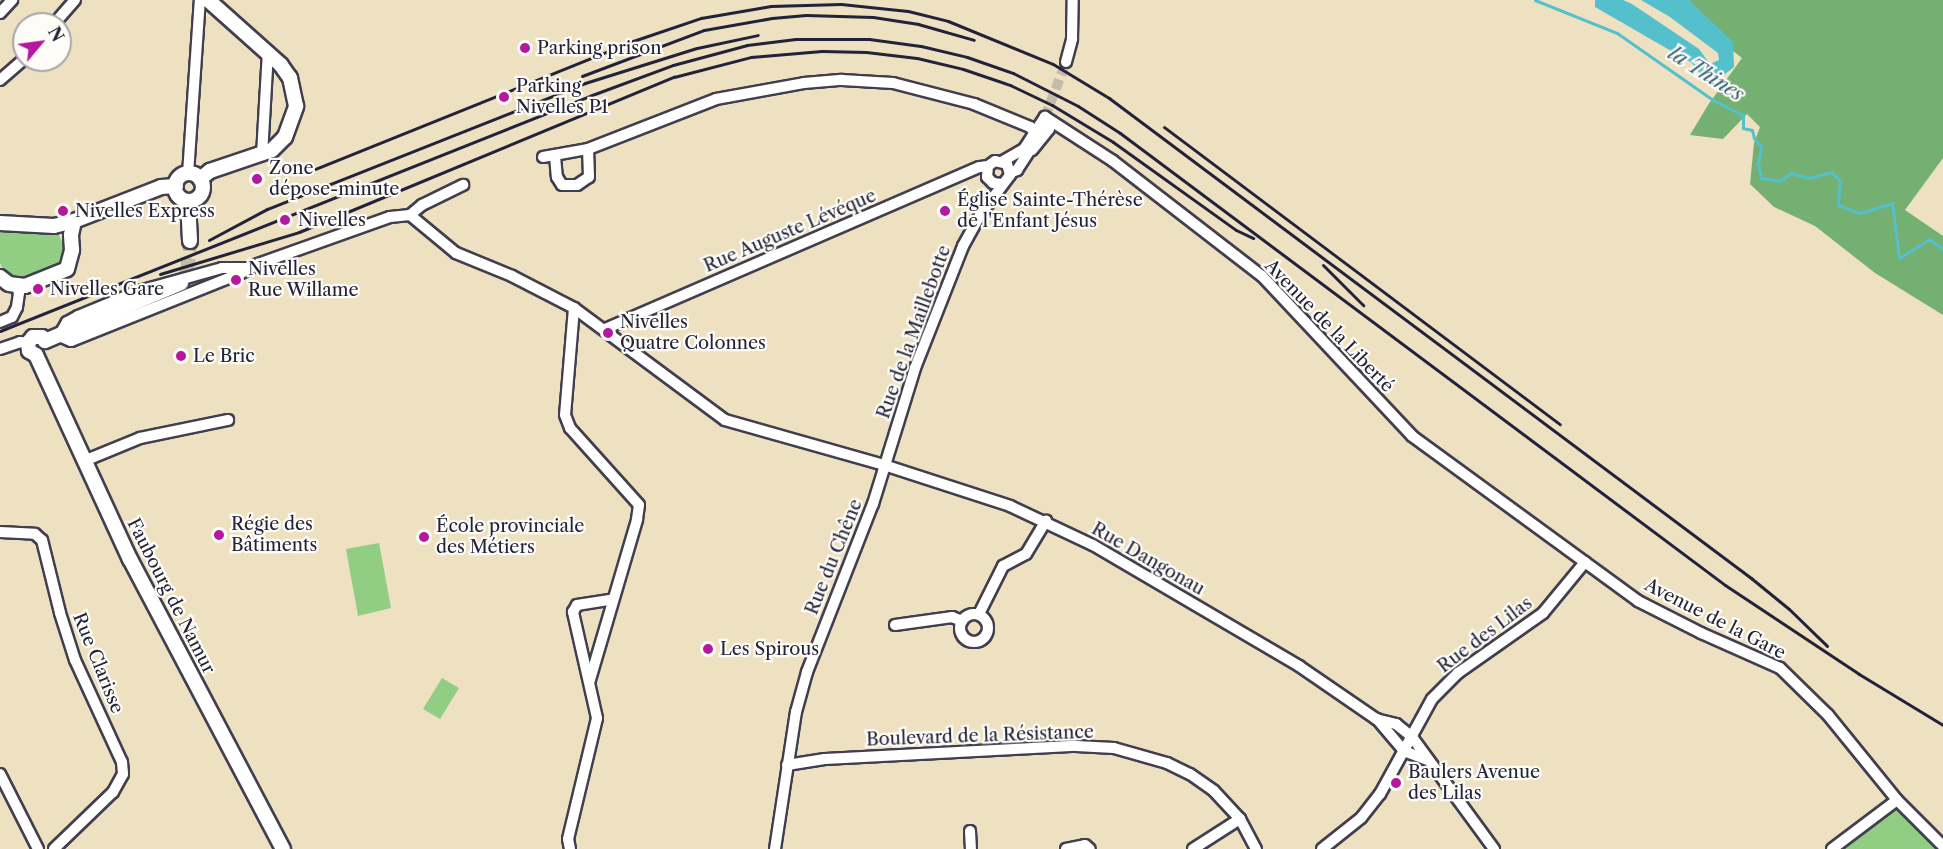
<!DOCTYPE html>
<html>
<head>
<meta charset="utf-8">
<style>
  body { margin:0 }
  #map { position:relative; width:1943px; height:849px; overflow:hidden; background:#eee1c2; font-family:"Libre Caslon Text",serif }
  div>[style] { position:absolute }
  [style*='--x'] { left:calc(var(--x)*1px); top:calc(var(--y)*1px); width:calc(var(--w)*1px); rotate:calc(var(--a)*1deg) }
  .green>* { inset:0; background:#91cd83 }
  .forest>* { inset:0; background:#74b071 }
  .water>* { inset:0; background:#53c0cc }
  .stream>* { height:3px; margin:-1.5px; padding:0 1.5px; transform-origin:1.5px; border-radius:1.5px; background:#53c0cc }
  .minor-tunnel>* { height:10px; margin-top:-5px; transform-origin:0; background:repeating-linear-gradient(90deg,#c5bba7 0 10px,transparent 0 15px) }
  .tertiary-tunnel>* { height:14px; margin-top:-7px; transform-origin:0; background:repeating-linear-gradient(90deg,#c5bba7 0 14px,transparent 0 21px) }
  .roads { filter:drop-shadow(2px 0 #413f4f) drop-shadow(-2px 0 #413f4f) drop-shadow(0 2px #413f4f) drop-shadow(0 -2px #413f4f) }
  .minor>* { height:10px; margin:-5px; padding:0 5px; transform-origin:5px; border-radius:5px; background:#fff }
  .minor>.ring { margin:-5px; padding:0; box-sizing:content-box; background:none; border:10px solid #fff; border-radius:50% }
  .tertiary>* { height:14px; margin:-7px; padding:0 7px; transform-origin:7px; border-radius:7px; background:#fff }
  .tertiary>.ring { margin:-7px; padding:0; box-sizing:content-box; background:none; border:14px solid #fff; border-radius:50% }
  .rail>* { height:3px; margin:-1.5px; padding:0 1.5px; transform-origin:1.5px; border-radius:1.5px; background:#22223b }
  .dots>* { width:16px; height:16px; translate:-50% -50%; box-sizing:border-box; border:3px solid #fdfcf7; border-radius:50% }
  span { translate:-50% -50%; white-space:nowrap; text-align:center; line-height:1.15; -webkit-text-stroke:4.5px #fdfcf7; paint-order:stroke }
  .poi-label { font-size:18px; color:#22223b }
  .left { translate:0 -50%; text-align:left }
  .street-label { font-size:18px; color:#22223b }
  .water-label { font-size:20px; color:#366175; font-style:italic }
  .north { position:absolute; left:12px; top:12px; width:60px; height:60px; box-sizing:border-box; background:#fdfcf7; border:2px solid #a5a5ac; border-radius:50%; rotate:61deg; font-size:16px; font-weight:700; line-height:24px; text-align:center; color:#22223b }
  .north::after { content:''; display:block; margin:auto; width:21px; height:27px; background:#b5179e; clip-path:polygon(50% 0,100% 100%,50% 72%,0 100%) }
</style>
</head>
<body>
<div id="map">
  <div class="green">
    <i style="clip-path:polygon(0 227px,58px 233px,66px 251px,60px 264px,14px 282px,7px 279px,0 263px)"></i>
    <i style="clip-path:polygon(379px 543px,391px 608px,358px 616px,346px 549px)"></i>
    <i style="clip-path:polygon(442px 678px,459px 688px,440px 719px,423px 709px)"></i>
    <i style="clip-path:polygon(1897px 807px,1940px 849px,1839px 849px,1889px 812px)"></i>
  </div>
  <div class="forest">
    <i style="clip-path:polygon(1677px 0,1943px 0,1943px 158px,1905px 210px,1943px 236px,1943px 315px,1875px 273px,1815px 226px,1774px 207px,1750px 184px,1754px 143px,1760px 127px,1747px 114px,1723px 139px,1690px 135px,1708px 105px,1742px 58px,1710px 33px)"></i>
  </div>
  <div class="water">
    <i style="clip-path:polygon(1595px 0,1623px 0,1632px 4px,1699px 49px,1710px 64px,1719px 60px,1718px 53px,1670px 17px,1641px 0,1689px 0,1733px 42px,1734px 67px,1715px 82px,1701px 75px,1692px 63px,1595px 7px)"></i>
  </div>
  <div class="stream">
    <i style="--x:1535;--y:0;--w:88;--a:21.9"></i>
    <i style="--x:1617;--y:33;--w:117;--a:34.9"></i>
    <i style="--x:1713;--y:100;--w:34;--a:27"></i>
    <i style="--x:1743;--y:115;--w:13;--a:90"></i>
    <i style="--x:1743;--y:128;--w:9;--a:13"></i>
    <i style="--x:1752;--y:130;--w:8;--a:76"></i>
    <i style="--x:1754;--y:138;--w:11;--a:52"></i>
    <i style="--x:1761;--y:147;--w:17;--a:100"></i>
    <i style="--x:1758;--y:164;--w:14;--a:78"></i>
    <i style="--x:1761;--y:178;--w:18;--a:9"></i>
    <i style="--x:1779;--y:181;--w:14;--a:-34"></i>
    <i style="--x:1791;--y:173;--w:19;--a:16"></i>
    <i style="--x:1809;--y:178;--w:23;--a:-15"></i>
    <i style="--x:1831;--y:172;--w:13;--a:45"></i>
    <i style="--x:1840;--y:181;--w:24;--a:95"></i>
    <i style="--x:1838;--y:205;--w:23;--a:20"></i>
    <i style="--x:1860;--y:213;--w:34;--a:-17"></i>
    <i style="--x:1892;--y:203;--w:55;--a:82.7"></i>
    <i style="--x:1899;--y:258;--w:36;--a:-32"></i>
    <i style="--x:1929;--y:239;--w:17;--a:36"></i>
  </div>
  <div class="minor-tunnel">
    <i style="--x:1045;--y:117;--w:59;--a:-69.1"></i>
  </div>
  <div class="tertiary-tunnel">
    <i style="--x:181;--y:283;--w:13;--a:-61"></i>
    <i style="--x:187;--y:272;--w:31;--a:-84"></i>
  </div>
  <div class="roads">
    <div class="minor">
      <i style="--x:0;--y:13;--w:18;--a:-47"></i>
      <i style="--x:54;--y:24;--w:32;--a:-49"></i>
      <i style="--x:1066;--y:62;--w:24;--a:-75"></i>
      <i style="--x:1072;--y:39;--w:39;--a:-89"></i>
      <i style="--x:0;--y:80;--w:32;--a:-41"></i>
      <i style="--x:1045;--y:117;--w:81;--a:32.9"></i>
      <i style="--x:1113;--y:161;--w:188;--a:37.7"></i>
      <i style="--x:1262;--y:276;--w:219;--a:46.8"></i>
      <i style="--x:1412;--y:436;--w:280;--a:36.1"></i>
      <i style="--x:1638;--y:601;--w:71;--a:26.9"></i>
      <i style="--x:1701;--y:633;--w:86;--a:23.9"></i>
      <i style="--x:1780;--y:668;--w:67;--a:44.4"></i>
      <i style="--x:1828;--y:715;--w:109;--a:50.9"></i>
      <i style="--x:1897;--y:800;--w:65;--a:45"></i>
      <i style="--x:1032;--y:150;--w:27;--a:-51"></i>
      <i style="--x:1049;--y:129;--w:13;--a:-108"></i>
      <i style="--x:262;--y:155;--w:103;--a:-86.7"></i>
      <i style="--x:555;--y:156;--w:21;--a:85"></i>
      <i style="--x:557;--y:177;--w:9;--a:58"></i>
      <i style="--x:562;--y:185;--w:15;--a:0"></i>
      <i style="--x:577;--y:185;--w:14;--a:-34"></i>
      <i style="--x:589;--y:177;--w:28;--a:-92"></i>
      <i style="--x:543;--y:157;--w:46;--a:-10.1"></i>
      <i style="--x:588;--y:149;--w:137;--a:-21.3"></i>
      <i style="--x:716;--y:99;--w:89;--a:-10.3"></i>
      <i style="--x:804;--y:83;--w:38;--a:-5"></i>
      <i style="--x:842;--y:80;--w:51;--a:3.4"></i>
      <i style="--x:893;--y:83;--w:84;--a:14.5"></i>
      <i style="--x:974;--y:104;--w:61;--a:22.3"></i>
      <i style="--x:1030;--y:127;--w:8;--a:50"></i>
      <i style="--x:1003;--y:161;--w:24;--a:-30"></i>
      <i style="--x:1024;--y:149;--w:38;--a:-57"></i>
      <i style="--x:1010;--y:173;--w:8;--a:-23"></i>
      <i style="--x:1017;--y:170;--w:31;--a:-57"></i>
      <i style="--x:188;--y:174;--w:174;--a:-86.1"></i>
      <i style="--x:410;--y:215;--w:16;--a:-40"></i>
      <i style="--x:422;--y:205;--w:46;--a:-26"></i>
      <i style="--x:247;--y:268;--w:25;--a:180"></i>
      <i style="--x:222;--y:268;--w:89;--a:164.4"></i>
      <i style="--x:136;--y:292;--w:63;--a:157.5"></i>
      <i style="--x:78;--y:316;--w:13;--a:151"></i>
      <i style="--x:67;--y:322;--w:16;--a:120"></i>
      <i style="--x:59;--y:336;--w:13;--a:23"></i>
      <i style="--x:71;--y:341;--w:183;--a:-21.8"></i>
      <i style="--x:241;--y:273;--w:19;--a:-28"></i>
      <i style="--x:258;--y:264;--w:140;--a:-19.6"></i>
      <i style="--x:390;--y:217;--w:20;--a:-6"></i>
      <i style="--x:410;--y:215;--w:60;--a:39.6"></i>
      <i style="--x:456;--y:253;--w:61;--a:22.3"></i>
      <i style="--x:512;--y:276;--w:70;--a:27.3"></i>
      <i style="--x:574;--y:308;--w:188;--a:36.6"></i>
      <i style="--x:725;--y:420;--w:165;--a:15.8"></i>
      <i style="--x:884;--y:465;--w:133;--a:18"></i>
      <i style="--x:1010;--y:506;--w:92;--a:25.2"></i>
      <i style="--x:1093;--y:545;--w:239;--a:30.4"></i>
      <i style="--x:1299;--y:666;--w:93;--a:34.5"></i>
      <i style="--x:1376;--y:719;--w:21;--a:14"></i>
      <i style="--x:1396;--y:724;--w:21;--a:39"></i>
      <i style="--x:1412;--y:737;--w:139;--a:53.8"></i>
      <i style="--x:574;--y:308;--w:107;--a:94.8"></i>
      <i style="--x:565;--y:415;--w:14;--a:69"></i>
      <i style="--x:570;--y:428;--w:103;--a:48.1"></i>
      <i style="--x:639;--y:505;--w:15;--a:98"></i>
      <i style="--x:637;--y:520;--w:167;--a:106.4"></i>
      <i style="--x:0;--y:322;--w:13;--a:-23"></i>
      <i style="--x:12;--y:317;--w:11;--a:-63"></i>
      <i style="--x:17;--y:307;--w:14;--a:-82"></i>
      <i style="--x:19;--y:293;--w:7;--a:-106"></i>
      <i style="--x:605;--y:329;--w:408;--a:-23.4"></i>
      <i style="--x:980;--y:167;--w:8;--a:-7"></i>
      <i style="--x:0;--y:349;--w:21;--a:-19"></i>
      <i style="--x:20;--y:342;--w:8;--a:7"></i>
      <i style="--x:84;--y:461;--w:61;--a:-22.3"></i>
      <i style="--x:140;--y:438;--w:90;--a:-11.6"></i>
      <i style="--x:0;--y:532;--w:35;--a:3"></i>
      <i style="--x:35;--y:534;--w:9;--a:41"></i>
      <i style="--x:42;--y:540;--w:75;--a:76.1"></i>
      <i style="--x:60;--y:613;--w:49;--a:72.3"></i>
      <i style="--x:75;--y:660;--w:112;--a:65.3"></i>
      <i style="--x:122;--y:762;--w:12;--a:85"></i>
      <i style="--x:123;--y:774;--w:21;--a:119"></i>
      <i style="--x:113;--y:792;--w:82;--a:136"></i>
      <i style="--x:979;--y:614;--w:54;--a:-63.4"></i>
      <i style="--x:1003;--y:566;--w:26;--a:-28"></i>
      <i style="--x:1026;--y:554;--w:39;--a:-59"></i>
      <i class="ring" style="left:960px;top:614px;width:18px;height:18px"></i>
      <i style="--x:895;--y:625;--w:58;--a:-8"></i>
      <i style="--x:952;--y:617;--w:11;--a:22"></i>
      <i style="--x:1377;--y:719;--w:42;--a:49.8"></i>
      <i style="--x:1404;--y:751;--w:26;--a:21"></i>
      <i style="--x:787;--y:765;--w:38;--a:-9"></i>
      <i style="--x:825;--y:759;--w:251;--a:-3"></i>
      <i style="--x:1076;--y:746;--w:38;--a:3"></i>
      <i style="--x:1114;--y:748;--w:55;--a:15.8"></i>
      <i style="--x:1167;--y:763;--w:25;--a:26"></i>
      <i style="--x:1190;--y:774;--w:29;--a:35"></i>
      <i style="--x:1214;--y:791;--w:38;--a:47"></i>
      <i style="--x:1240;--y:819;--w:34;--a:62"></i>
      <i style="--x:0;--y:774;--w:84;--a:63.1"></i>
      <i style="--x:970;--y:831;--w:18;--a:87"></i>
      <i style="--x:570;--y:849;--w:10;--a:-101"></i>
      <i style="--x:568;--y:839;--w:124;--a:-76.5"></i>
      <i style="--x:597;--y:718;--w:109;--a:-102.8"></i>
      <i style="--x:573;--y:612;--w:8;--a:-60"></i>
      <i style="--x:577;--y:605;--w:36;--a:-9"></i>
      <i style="--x:775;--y:849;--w:139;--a:-81.3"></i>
      <i style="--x:796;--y:712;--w:41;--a:-74.6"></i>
      <i style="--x:807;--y:672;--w:180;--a:-68.6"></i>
      <i style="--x:873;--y:504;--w:142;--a:-72.8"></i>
      <i style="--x:915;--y:368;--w:131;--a:-68.5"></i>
      <i style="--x:963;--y:246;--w:35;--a:-61"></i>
      <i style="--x:980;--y:215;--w:50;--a:-53.1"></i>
      <i style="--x:1010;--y:175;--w:11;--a:-105"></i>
      <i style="--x:1007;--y:164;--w:12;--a:-166"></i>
      <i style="--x:995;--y:161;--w:9;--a:144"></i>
      <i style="--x:988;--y:166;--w:11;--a:95"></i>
      <i style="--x:987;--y:177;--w:8;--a:45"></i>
      <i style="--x:993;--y:183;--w:9;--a:6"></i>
      <i style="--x:1066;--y:849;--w:19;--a:-12"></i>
      <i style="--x:1085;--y:845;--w:6;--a:39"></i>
      <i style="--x:1193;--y:849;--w:56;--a:-32.6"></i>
      <i style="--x:1322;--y:849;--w:50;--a:-38.5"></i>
      <i style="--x:1361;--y:818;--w:31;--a:-52"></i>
      <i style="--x:1380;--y:794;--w:108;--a:-61.3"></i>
      <i style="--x:1432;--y:699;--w:37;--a:-45"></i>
      <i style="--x:1458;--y:673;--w:104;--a:-35.2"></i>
      <i style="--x:1543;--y:613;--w:66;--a:-50.5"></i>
      <i style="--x:1832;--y:849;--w:81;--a:-37"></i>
    </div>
    <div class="tertiary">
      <i class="ring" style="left:175px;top:173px;width:14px;height:14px"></i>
      <i style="--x:200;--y:179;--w:13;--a:-39"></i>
      <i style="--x:210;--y:171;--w:65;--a:-18.7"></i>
      <i style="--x:272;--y:150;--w:18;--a:-45"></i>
      <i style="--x:285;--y:137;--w:33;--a:-70"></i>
      <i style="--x:296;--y:106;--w:29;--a:-102"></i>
      <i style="--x:290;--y:78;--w:16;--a:-125"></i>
      <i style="--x:281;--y:65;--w:98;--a:-138.3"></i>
      <i style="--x:188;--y:201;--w:40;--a:87.1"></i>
      <i style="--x:0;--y:223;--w:54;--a:3.2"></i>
      <i style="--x:54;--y:226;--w:21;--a:-14"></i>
      <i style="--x:74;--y:221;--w:93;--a:-21.3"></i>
      <i style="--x:161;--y:187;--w:15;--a:-4"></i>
      <i style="--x:0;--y:277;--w:11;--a:38"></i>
      <i style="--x:9;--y:284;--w:16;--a:7"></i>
      <i style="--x:25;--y:286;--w:45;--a:-22"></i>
      <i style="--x:67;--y:269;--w:20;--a:-75"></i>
      <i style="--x:72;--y:250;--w:15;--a:-94"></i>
      <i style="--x:71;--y:235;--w:14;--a:-78"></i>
      <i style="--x:45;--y:341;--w:5;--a:-127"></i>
      <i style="--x:42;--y:337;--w:9;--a:180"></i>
      <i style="--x:33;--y:337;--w:8;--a:130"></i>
      <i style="--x:28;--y:343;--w:8;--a:83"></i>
      <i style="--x:29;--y:351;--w:8;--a:30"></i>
      <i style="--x:36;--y:355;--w:225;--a:65.3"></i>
      <i style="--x:130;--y:559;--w:328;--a:62.2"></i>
      <i style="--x:45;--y:341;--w:148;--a:-23.1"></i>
    </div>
  </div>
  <div class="rail">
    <i style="--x:582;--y:76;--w:130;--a:-20.7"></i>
    <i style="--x:704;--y:30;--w:69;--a:-10"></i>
    <i style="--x:772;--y:18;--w:34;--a:-5"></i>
    <i style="--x:806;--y:15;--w:67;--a:1.7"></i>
    <i style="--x:873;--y:17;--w:46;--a:8.8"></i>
    <i style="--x:918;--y:24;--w:58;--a:15.9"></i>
    <i style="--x:1164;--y:127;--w:495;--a:36.9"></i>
    <i style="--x:305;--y:173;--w:354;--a:-21.9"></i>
    <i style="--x:633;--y:41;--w:72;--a:-18.7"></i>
    <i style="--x:701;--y:18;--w:71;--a:-9.7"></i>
    <i style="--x:771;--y:6;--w:70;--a:-1.6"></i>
    <i style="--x:841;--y:4;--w:67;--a:6"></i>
    <i style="--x:908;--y:11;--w:41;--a:14"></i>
    <i style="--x:948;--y:21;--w:113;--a:22.3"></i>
    <i style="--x:1053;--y:64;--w:66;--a:31.3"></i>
    <i style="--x:1109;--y:98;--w:802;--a:36.78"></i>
    <i style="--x:1751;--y:578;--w:49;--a:39.2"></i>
    <i style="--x:1789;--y:609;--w:53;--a:44.2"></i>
    <i style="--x:209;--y:240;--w:66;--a:-28.1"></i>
    <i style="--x:267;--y:209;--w:342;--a:-21.6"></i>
    <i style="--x:585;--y:83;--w:117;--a:-17.4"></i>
    <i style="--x:697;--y:48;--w:62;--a:-12"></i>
    <i style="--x:1323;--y:265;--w:57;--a:45"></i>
    <i style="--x:160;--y:274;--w:145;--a:-16.8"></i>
    <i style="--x:299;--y:232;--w:406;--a:-22.5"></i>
    <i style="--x:674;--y:77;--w:80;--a:-14.6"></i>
    <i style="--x:751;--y:57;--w:71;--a:-4.8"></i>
    <i style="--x:822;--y:51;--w:44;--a:1.3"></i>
    <i style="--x:866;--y:52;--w:51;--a:6.7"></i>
    <i style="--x:917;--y:58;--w:47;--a:13.4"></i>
    <i style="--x:963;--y:69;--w:50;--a:18.8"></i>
    <i style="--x:1010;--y:85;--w:47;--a:25.5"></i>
    <i style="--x:1052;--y:105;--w:71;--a:31.2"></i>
    <i style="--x:1113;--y:142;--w:151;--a:35.6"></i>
    <i style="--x:1236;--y:230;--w:19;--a:25"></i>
    <i style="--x:0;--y:331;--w:637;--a:-21.73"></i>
    <i style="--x:592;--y:95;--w:86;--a:-20.3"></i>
    <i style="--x:673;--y:65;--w:77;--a:-15.1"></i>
    <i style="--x:747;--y:45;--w:49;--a:-7"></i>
    <i style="--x:796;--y:39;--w:73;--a:0"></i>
    <i style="--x:869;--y:39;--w:52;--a:7.7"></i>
    <i style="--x:921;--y:46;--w:47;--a:13.4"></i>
    <i style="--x:967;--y:57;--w:49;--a:19.2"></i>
    <i style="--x:1013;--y:73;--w:73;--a:26.9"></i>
    <i style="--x:1078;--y:106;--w:50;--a:32.7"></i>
    <i style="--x:1120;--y:133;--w:755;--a:36.76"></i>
    <i style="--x:1725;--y:585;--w:161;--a:33.6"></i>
    <i style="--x:1859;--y:674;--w:98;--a:31.3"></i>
  </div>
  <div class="dots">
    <i style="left:525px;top:48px;background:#b5179e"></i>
    <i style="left:504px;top:97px;background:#b5179e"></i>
    <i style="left:257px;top:179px;background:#b5179e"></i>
    <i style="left:63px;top:211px;background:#b5179e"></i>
    <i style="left:945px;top:211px;background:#b5179e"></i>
    <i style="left:285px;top:220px;background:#b5179e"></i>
    <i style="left:236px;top:280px;background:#b5179e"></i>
    <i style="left:38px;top:289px;background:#b5179e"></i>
    <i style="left:608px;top:333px;background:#b5179e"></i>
    <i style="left:181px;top:356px;background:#b5179e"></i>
    <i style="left:219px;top:535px;background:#b5179e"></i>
    <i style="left:424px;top:537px;background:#b5179e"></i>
    <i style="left:708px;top:649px;background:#b5179e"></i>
    <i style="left:1396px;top:783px;background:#b5179e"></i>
  </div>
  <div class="poi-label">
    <span class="left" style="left:537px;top:48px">Parking prison</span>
    <span class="left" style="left:516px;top:97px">Parking<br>Nivelles P1</span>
    <span class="left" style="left:269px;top:179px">Zone<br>dépose-minute</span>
    <span class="left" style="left:957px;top:211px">Église Sainte-Thérèse<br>de l'Enfant Jésus</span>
    <span class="left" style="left:75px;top:211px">Nivelles Express</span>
    <span class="left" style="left:298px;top:220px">Nivelles</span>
    <span class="left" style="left:248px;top:280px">Nivelles<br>Rue Willame</span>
    <span class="left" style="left:50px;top:289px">Nivelles Gare</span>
    <span class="left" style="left:620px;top:333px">Nivelles<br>Quatre Colonnes</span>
    <span class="left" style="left:193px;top:356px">Le Bric</span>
    <span class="left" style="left:231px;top:535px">Régie des<br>Bâtiments</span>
    <span class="left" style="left:436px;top:537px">École provinciale<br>des Métiers</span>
    <span class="left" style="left:720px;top:649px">Les Spirous</span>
    <span class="left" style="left:1408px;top:783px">Baulers Avenue<br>des Lilas</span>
  </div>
  <div class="street-label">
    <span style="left:790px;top:231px;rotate:-23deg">Rue Auguste Lévéque</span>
    <span style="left:1329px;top:326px;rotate:46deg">Avenue de la Liberté</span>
    <span style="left:914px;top:332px;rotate:-70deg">Rue de la Maillebotte</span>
    <span style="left:834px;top:557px;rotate:-68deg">Rue du Chêne</span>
    <span style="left:1148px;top:559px;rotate:30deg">Rue Dangonau</span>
    <span style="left:171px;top:596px;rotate:63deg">Faubourg de Namur</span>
    <span style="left:1715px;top:619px;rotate:27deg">Avenue de la Gare</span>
    <span style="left:1485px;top:635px;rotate:-37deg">Rue des Lilas</span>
    <span style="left:98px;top:663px;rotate:68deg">Rue Clarisse</span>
    <span style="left:980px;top:736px;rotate:-2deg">Boulevard de la Résistance</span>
  </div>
  <div class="water-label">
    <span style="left:1706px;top:74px;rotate:32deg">la Thines</span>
  </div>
  <div class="north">N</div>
</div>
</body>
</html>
